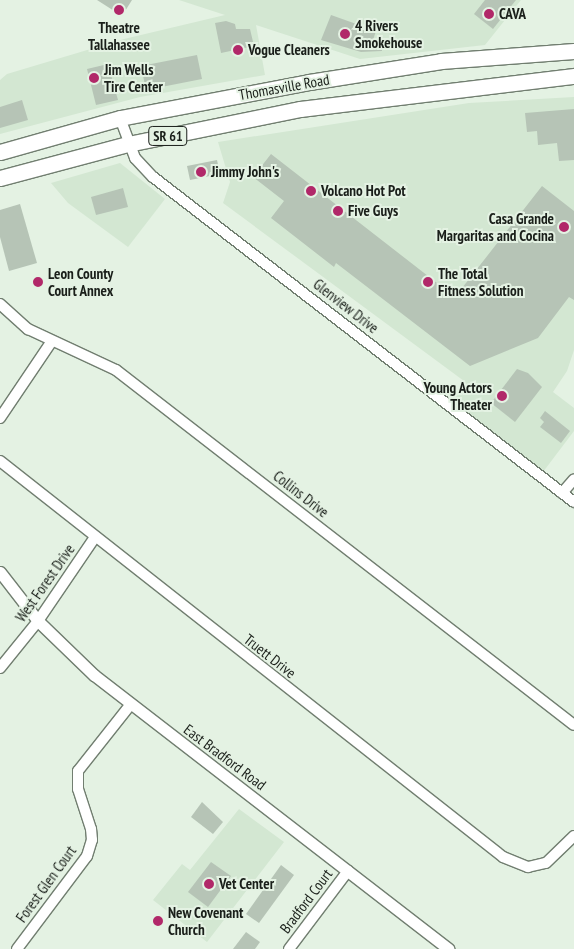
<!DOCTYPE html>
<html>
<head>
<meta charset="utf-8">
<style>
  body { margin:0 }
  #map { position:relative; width:574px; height:949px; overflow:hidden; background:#e4f2e3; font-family:"PT Sans Narrow",sans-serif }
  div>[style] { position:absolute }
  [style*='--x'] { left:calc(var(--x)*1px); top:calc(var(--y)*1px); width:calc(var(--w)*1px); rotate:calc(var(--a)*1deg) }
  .built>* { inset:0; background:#d3e7d2 }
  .building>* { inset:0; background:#b6c4b6 }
  .roads { filter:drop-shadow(1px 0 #717e70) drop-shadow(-1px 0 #717e70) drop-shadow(0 1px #717e70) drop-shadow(0 -1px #717e70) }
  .minor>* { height:10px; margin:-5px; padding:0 5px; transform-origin:5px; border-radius:5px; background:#fff }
  .tertiary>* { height:11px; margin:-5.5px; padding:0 5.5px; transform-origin:5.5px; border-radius:5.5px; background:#fff }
  .primary>* { height:15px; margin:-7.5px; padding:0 7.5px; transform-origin:7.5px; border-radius:7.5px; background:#fff }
  .dots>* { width:14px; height:14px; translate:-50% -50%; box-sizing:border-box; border:2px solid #e4f2e3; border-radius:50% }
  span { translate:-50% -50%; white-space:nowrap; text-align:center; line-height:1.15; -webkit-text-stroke:4px #e4f2e3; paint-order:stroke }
  .shield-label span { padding:1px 4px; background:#e4f2e3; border:1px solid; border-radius:4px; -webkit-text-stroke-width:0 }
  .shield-label { font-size:14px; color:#1a1f1a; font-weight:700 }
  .poi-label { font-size:15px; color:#1a1f1a; font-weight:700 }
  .left { translate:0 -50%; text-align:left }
  .right { translate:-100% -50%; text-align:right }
  .street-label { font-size:15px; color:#1a1f1a }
</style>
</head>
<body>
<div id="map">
  <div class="built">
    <i style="clip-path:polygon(179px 0,521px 0,485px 45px,360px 59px,256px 25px,265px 75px,140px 97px,0 134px,0 80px,7px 74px,124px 39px,225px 15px)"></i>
    <i style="clip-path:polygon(574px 97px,574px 350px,567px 371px,553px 392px,574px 408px,574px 431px,543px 472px,450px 400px,464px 381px,223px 203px,230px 182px,218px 142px,469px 103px)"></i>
    <i style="clip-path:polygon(120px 163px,165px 199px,128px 247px,68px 203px,51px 183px)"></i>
    <i style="clip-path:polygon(239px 809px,284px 842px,207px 942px,153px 900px,182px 864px,190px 870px)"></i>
  </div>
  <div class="building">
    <i style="clip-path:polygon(97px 0,132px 0,122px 16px)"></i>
    <i style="clip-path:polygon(485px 0,516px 0,493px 29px,474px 14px)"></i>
    <i style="clip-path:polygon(331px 15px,376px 31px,373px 40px,381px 39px,382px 51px,361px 52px,321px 40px)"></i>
    <i style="clip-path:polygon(226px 21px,235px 24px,236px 29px,250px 29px,254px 46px,221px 53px,215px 23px)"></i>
    <i style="clip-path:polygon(197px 55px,202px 79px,146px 90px,141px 66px)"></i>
    <i style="clip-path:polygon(108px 64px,118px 100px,96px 105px,87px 69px)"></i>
    <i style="clip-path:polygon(22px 100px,28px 120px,0 128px,0 107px)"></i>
    <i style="clip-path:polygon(574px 109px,574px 160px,559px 161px,557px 143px,538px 145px,537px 131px,527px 132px,525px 113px)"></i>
    <i style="clip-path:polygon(271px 154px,455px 297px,542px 186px,574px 211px,574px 300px,569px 297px,538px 338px,470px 366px,336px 263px,334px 267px,271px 218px,284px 201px,253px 177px)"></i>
    <i style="clip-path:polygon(217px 160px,220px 174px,190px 180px,187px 166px)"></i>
    <i style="clip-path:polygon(123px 188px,128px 207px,96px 215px,91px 197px)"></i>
    <i style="clip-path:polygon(20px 204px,37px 263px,9px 271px,0 237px,0 210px)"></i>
    <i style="clip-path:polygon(517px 369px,528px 373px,542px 387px,515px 422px,491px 403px)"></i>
    <i style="clip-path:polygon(545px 411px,570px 431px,561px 443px,540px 427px,544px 422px,540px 418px)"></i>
    <i style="clip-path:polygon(202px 802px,223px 822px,213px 834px,191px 817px)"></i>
    <i style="clip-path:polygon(211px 862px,231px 876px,208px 907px,188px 892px)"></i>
    <i style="clip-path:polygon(281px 865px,294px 875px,259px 923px,246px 914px)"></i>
    <i style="clip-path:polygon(246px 932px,260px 942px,255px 949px,233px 949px)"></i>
  </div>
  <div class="roads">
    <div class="minor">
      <i style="--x:120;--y:118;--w:43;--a:69.4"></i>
      <i style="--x:135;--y:158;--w:26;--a:47"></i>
      <i style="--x:153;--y:177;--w:532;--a:37.67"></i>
      <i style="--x:0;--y:304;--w:38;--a:42"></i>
      <i style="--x:28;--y:329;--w:97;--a:25"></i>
      <i style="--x:116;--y:370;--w:579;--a:37.78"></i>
      <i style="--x:0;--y:418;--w:93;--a:-56"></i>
      <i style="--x:0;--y:461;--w:640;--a:38.21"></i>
      <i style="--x:503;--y:857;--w:27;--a:22"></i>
      <i style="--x:528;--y:867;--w:18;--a:-13"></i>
      <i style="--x:546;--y:863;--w:39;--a:-44"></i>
      <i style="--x:562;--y:493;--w:18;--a:-49"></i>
      <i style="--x:0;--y:668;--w:60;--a:-51"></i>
      <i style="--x:38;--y:621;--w:102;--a:-55.8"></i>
      <i style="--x:17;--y:949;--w:116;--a:-53"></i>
      <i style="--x:87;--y:856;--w:17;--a:-73"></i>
      <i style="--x:92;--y:840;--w:11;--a:-95"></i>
      <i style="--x:91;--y:829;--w:42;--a:-108"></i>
      <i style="--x:78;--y:789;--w:18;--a:-90"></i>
      <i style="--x:78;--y:771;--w:85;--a:-51.7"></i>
      <i style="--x:289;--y:949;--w:98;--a:-52.9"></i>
    </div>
    <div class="tertiary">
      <i style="--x:0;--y:572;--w:62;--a:52.2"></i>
      <i style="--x:38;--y:621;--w:78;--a:44"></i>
      <i style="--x:94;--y:675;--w:448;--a:37.7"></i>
    </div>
    <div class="primary">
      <i style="--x:0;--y:152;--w:125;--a:-15.8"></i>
      <i style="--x:120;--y:118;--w:192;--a:-10.8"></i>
      <i style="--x:309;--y:82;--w:134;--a:-9"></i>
      <i style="--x:441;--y:61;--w:133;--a:-4.3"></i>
      <i style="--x:0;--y:178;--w:132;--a:-14.9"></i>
      <i style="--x:128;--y:144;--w:176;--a:-11.5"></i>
      <i style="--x:300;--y:109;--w:276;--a:-6.9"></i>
    </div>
  </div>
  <div class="dots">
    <i style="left:119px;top:10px;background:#b12869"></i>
    <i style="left:489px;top:14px;background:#b12869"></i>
    <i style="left:345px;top:34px;background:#b12869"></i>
    <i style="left:238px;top:50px;background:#b12869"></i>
    <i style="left:94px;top:78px;background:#b12869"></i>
    <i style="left:201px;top:172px;background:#b12869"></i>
    <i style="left:311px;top:191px;background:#b12869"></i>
    <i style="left:338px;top:211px;background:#b12869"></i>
    <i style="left:564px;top:227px;background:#b12869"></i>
    <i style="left:38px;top:282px;background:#b12869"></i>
    <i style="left:428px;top:282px;background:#b12869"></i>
    <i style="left:502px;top:396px;background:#b12869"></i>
    <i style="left:209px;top:884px;background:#b12869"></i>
    <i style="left:158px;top:921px;background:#b12869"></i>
  </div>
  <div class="shield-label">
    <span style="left:168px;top:136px">SR 61</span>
  </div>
  <div class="poi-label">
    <span class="left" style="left:499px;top:14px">CAVA</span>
    <span class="left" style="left:355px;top:34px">4 Rivers<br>Smokehouse</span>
    <span style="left:119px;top:36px">Theatre<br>Tallahassee</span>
    <span class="left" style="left:248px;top:50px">Vogue Cleaners</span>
    <span class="left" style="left:104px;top:78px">Jim Wells<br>Tire Center</span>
    <span class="left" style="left:211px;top:172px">Jimmy John's</span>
    <span class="left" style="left:321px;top:191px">Volcano Hot Pot</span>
    <span class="left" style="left:348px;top:211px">Five Guys</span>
    <span class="right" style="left:554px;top:227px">Casa Grande<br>Margaritas and Cocina</span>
    <span class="left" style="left:48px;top:282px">Leon County<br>Court Annex</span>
    <span class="left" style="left:438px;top:282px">The Total<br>Fitness Solution</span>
    <span class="right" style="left:492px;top:396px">Young Actors<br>Theater</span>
    <span class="left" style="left:219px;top:884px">Vet Center</span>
    <span class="left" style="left:168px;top:921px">New Covenant<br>Church</span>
  </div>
  <div class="street-label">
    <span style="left:284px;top:87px;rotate:-10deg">Thomasville Road</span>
    <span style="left:346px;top:306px;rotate:38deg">Glenview Drive</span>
    <span style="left:301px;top:494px;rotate:38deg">Collins Drive</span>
    <span style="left:45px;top:583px;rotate:-55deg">West Forest Drive</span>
    <span style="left:270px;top:656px;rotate:38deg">Truett Drive</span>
    <span style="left:225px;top:757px;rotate:37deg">East Bradford Road</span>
    <span style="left:46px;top:884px;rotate:-54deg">Forest Glen Court</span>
    <span style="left:306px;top:901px;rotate:-53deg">Bradford Court</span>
  </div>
</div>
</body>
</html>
